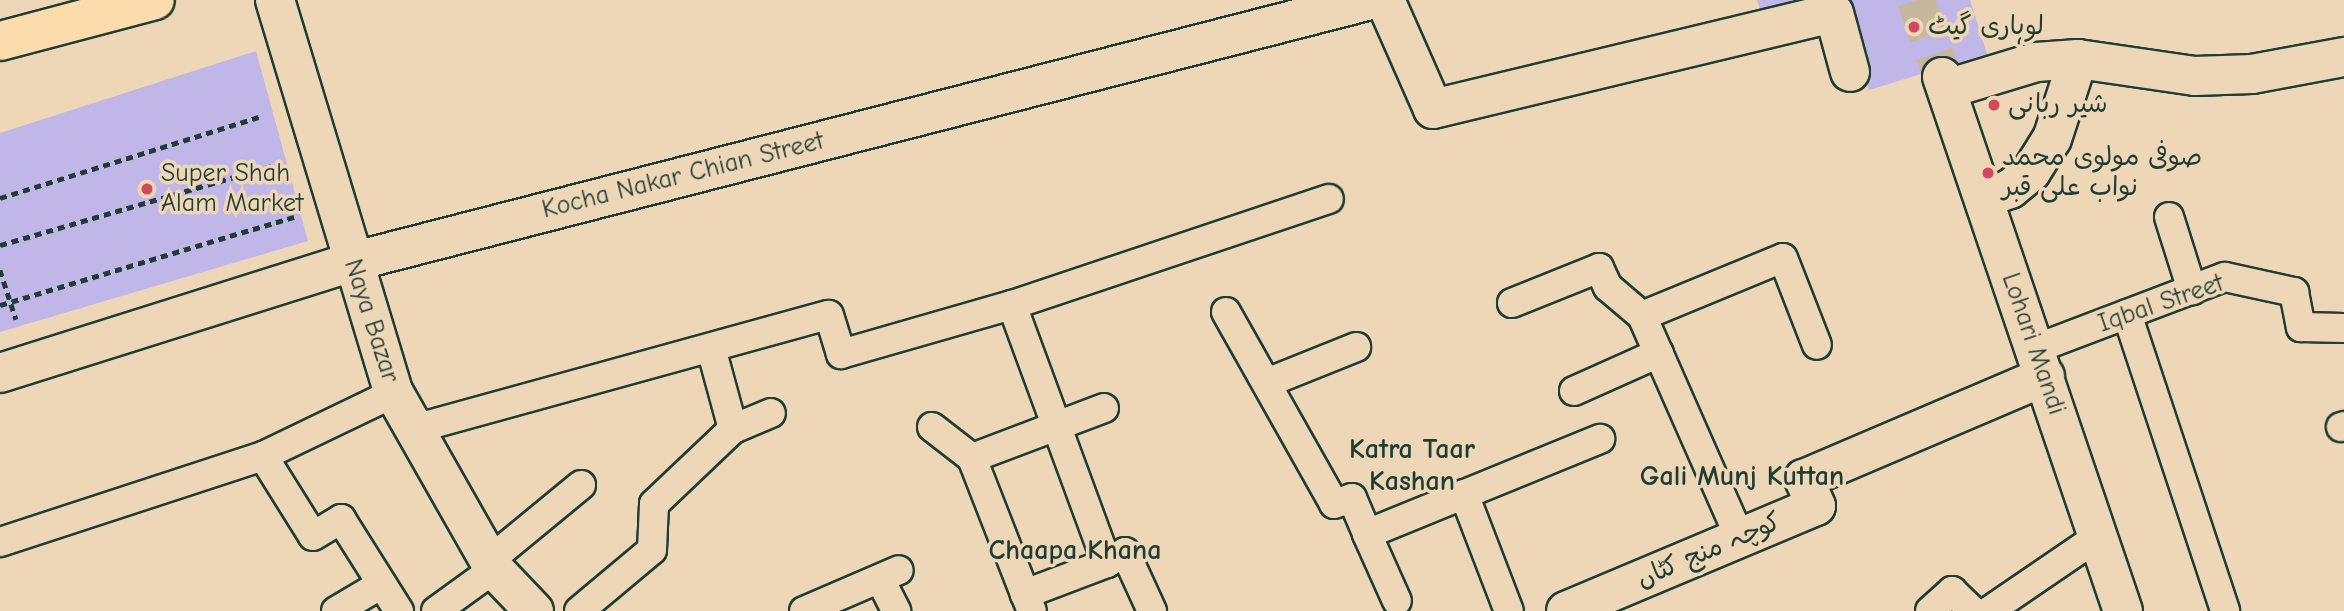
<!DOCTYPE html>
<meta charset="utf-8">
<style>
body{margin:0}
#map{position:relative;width:2344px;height:611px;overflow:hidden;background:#eed7b7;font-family:"Comic Neue","Playpen Sans Arabic",sans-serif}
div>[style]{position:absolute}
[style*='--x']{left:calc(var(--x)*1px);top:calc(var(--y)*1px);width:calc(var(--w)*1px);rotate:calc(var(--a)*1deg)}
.building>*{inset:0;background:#c0b6e7}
.street-tunnel>*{height:38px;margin-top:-19px;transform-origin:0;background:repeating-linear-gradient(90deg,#c5b89d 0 38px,transparent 0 57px)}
.path>*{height:4.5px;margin-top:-2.25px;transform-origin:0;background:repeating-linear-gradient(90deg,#1f3d34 0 7px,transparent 0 12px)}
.roads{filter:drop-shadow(2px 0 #1f3d34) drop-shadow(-2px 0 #1f3d34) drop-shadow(0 2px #1f3d34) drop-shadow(0 -2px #1f3d34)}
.lane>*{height:28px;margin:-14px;padding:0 14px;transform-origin:14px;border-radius:14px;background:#eed7b7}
.street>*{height:38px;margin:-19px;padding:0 19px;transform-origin:19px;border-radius:19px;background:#eed7b7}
.primary>*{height:38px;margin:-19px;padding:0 19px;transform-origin:19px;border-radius:19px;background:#fcdcac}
.dots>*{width:19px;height:19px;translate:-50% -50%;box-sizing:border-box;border:4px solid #eed7b7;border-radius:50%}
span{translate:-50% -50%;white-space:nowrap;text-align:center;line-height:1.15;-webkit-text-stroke:7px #eed7b7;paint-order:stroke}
.poi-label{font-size:26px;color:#1f3d34}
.left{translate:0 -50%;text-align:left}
.street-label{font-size:26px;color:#1f3d34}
.neighbourhood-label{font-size:28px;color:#1f3d34;font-weight:700}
</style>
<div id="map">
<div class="building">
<i style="clip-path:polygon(1757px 0,1795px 0,1795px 1px,1760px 9px)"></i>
<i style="clip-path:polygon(1842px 0,1970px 0,1987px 54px,1869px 90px)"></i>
<i style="clip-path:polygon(256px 51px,308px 241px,0 332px,0 133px)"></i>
</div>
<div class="street-tunnel">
<i style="--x:1916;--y:0;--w:81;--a:71.3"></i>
</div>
<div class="path">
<i style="--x:0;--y:198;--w:274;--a:-17.4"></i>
<i style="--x:0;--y:245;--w:286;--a:-16.2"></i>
<i style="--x:0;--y:270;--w:52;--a:71.9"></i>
<i style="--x:0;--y:305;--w:307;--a:-16.7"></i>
</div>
<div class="roads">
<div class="lane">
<i style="--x:2169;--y:217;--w:77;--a:72.5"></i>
<i style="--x:1512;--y:303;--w:94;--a:-21.9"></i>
<i style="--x:1599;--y:268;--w:21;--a:65"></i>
<i style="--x:1608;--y:287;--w:45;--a:40.5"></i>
<i style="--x:1012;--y:305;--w:275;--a:69.8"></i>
<i style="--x:1107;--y:563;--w:88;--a:159.3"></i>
<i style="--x:1025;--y:594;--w:18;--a:68"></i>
<i style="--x:1226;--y:312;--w:220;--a:60.6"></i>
<i style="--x:1334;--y:504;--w:19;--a:-18"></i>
<i style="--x:1352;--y:498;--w:39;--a:67"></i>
<i style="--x:1367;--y:534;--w:252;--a:-22.2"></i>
<i style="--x:2127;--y:314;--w:313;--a:71.7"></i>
<i style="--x:711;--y:348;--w:84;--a:74.8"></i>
<i style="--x:2035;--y:349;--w:203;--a:-20.8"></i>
<i style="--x:2225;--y:277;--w:71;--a:12.3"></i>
<i style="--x:2294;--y:292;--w:36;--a:79"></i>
<i style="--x:2301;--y:327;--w:43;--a:1.3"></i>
<i style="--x:1269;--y:382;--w:94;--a:-21.9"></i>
<i style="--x:1574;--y:391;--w:93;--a:-24.1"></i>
<i style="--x:932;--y:427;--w:51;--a:37.8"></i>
<i style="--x:2341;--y:427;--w:3;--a:-18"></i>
<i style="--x:414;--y:429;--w:430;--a:-15.4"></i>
<i style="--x:829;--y:315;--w:41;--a:72.9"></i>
<i style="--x:841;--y:354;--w:178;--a:-16"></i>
<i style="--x:1012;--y:305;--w:334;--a:-18.5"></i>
<i style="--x:263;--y:456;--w:94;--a:58"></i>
<i style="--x:313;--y:536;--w:33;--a:-31"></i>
<i style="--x:341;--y:519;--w:109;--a:57.8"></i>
<i style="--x:1464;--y:494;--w:125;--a:69"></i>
<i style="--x:1367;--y:534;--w:73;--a:65.9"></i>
<i style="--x:1740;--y:538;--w:243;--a:-113.8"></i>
<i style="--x:1642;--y:316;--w:152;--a:-22.4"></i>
<i style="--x:1783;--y:258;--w:93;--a:68.7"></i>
<i style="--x:0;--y:542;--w:277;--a:-18.1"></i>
<i style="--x:263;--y:456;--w:145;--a:-25.7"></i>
<i style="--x:490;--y:560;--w:118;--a:-39.5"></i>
<i style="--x:1107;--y:563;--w:21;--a:-31"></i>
<i style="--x:1125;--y:552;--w:65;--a:65.4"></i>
<i style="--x:880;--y:579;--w:36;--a:63"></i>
<i style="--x:1025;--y:594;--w:146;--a:-111.3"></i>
<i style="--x:972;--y:458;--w:141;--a:-20.7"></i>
<i style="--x:336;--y:611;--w:53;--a:-30.4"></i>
<i style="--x:436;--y:611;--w:72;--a:-35.9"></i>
<i style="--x:579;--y:611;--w:95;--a:-39.9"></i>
<i style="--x:652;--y:550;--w:46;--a:-87.5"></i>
<i style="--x:654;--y:504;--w:109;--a:-43.5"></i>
<i style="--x:733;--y:429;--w:41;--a:-22.8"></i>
<i style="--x:804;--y:611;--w:103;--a:-23.3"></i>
<i style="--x:1930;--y:611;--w:30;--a:-42"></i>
<i style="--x:1952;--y:591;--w:29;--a:44"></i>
<i style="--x:1989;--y:611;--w:130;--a:-34.3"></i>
</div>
<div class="street">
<i style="--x:275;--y:0;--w:411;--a:73.2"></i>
<i style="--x:394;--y:393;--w:202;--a:60.4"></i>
<i style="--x:494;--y:569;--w:58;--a:46.4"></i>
<i style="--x:1385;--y:0;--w:119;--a:66.2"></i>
<i style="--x:1433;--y:109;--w:412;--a:-13.5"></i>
<i style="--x:1834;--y:13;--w:61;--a:74.8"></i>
<i style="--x:1942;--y:77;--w:564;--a:71.28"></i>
<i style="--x:1947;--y:89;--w:93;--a:-16.9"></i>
<i style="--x:2036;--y:62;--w:42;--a:-4.1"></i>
<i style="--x:1984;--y:198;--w:28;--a:-19"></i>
<i style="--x:2010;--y:189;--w:27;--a:-39"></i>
<i style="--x:2031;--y:172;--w:39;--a:-58"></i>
<i style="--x:2052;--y:139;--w:84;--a:-72"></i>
<i style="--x:2078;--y:59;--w:118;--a:8.3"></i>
<i style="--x:2195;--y:76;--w:57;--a:-2"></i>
<i style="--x:2252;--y:74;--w:94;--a:-10.5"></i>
<i style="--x:0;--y:373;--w:368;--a:-17.5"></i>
<i style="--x:351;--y:262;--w:1053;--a:-14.41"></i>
<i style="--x:1566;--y:611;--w:271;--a:-22.8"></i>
<i style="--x:1816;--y:506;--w:30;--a:-114"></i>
<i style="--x:1804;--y:479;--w:262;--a:-23.1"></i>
</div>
<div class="primary">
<i style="--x:0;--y:41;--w:160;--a:-14.8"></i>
</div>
</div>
<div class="dots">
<i style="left:1914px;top:27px;background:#d1495b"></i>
<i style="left:1994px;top:105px;background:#d1495b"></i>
<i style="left:1988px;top:173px;background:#d1495b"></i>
<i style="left:147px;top:189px;background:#d1495b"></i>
</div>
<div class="poi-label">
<span class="left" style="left:1928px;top:27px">لوہاری گیٹ</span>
<span class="left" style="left:2008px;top:105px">شیر ربانی</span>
<span class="left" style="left:2002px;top:173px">صوفی مولوی محمد<br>نواب علی قبر</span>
<span class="left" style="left:161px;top:189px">Super Shah<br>Alam Market</span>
</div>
<div class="street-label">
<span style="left:683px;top:176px;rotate:-14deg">Kocha Nakar Chian Street</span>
<span style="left:2161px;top:304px;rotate:-19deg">Iqbal Street</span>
<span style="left:371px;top:321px;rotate:72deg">Naya Bazar</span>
<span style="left:2033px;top:344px;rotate:71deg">Lohari Mandi</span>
<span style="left:1709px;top:551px;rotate:-23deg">کوچہ منج کٹاں</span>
</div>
<div class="neighbourhood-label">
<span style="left:1412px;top:465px">Katra Taar<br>Kashan</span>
<span style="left:1742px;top:476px">Gali Munj Kuttan</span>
<span style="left:1075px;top:550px">Chaapa Khana</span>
</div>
</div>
